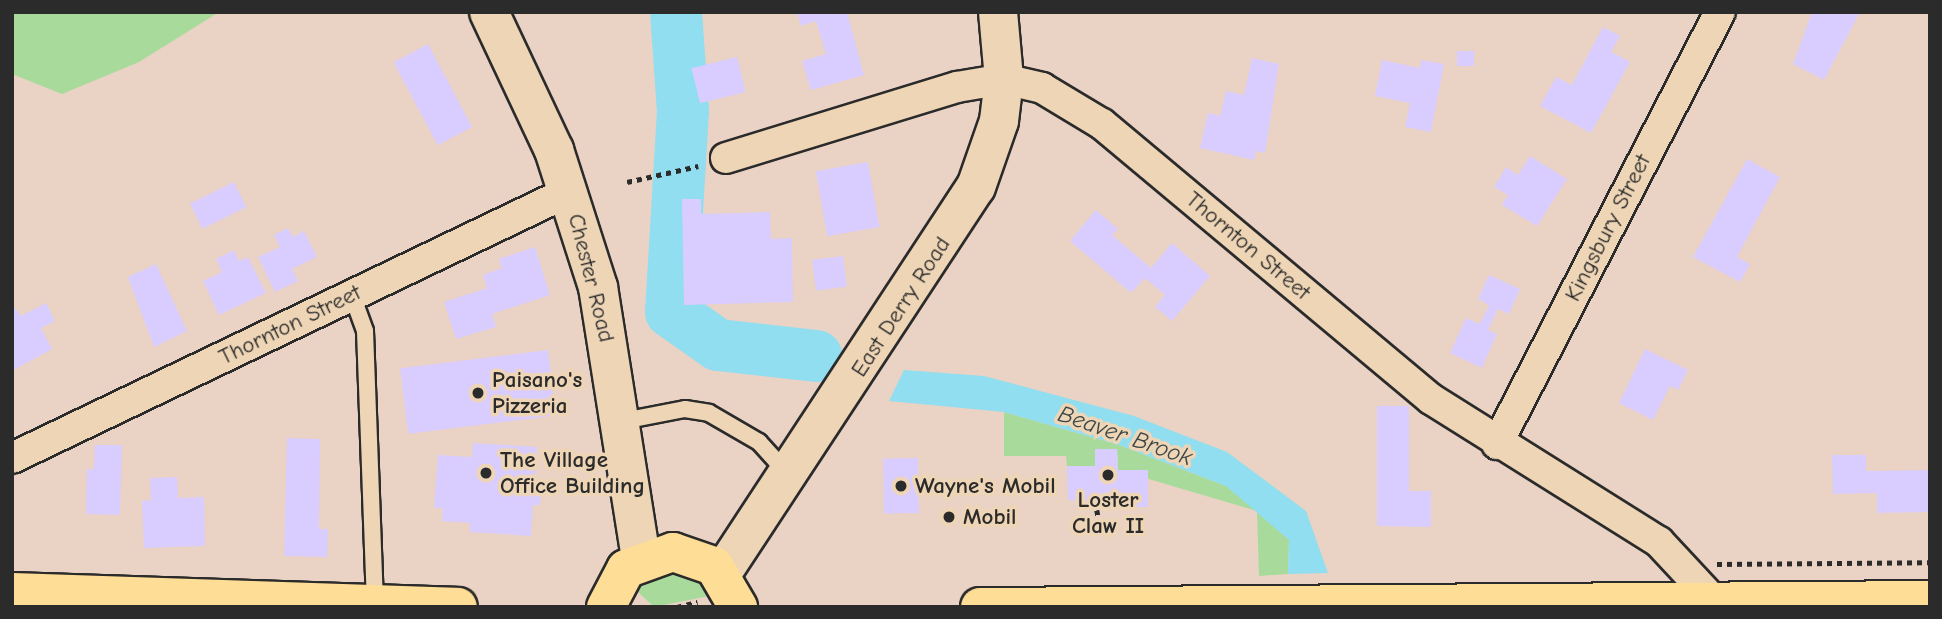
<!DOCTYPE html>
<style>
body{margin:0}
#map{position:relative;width:1942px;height:619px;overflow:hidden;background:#ead3c4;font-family:"Comic Neue",sans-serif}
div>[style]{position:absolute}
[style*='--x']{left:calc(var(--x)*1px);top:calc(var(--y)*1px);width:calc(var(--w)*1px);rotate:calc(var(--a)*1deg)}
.green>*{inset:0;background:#a8da9b}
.water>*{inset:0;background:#90deef}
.river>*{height:52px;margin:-26px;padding:0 26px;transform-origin:26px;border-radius:26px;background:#90deef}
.building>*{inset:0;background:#d9ccfe;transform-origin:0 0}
.path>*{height:4.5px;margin-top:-2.25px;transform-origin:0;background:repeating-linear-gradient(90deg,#2b2b2b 0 5px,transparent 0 10px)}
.roads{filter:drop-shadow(2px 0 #2b2b2b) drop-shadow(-2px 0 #2b2b2b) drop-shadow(0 2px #2b2b2b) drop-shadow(0 -2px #2b2b2b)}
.lane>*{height:16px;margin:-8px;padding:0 8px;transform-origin:8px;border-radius:8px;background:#eed5b6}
.street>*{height:30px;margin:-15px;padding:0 15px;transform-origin:15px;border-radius:15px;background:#eed5b6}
.secondary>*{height:38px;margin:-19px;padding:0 19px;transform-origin:19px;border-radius:19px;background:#eed5b6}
.primary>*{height:38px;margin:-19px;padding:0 19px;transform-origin:19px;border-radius:19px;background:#fedd96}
.dots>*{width:19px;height:19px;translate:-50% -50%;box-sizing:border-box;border:4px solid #eed5b6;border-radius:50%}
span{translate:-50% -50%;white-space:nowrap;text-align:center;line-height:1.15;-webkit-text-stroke:7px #eed5b6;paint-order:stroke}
.street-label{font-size:23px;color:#2b2b2b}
.poi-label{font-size:23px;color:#2b2b2b;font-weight:700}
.left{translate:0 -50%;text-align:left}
.water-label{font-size:24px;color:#3a4648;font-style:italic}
.frame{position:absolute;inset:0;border:14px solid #2b2b2b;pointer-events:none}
</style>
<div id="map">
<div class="green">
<i style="clip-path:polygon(12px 12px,215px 12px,216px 14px,139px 62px,62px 94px,12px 74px)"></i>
<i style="clip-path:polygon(1004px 412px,1119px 445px,1226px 486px,1257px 511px,1289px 540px,1288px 574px,1259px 576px,1257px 511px,1118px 470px,1117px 449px,1095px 450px,1095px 466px,1067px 466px,1066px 456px,1004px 456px)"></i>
<i style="clip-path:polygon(676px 572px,699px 581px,714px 595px,654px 607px,635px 589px)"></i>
</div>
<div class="water">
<i style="clip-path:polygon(904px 370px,984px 376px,1134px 416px,1227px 452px,1306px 511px,1328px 573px,1288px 574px,1289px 540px,1226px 486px,1119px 445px,1004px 412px,889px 401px)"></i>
</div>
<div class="river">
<i style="--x:676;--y:12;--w:99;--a:86"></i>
<i style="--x:683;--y:111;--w:201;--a:93.4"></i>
<i style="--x:671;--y:312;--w:57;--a:35.1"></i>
<i style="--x:718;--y:345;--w:99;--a:6.4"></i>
</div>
<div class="building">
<i style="clip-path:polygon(797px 12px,847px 12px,864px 75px,811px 90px,802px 61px,826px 54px,816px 21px,801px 26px)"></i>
<i style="clip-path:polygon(1812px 12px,1860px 12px,1824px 80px,1793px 64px)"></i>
<i style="clip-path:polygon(1603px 27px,1620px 36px,1611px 52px,1630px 62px,1591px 133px,1540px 106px,1556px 77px,1572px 85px)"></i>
<i style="left:428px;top:44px;width:94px;height:39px;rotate:62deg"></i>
<i style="left:1457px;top:51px;width:17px;height:15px"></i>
<i style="left:737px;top:57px;width:36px;height:47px;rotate:76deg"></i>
<i style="clip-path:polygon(1252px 58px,1279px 64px,1265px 153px,1256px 151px,1254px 160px,1200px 148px,1208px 113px,1220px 116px,1226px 91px,1244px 95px)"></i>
<i style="clip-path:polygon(1382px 60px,1420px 68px,1421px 60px,1444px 64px,1431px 132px,1405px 127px,1410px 103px,1375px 96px)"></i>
<i style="clip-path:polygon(1530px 156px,1567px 179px,1537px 226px,1502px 205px,1508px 195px,1494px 187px,1506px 167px,1518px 175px)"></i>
<i style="clip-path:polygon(1747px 159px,1780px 177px,1737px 257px,1750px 264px,1740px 282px,1693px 257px)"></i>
<i style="left:868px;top:162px;width:66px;height:53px;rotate:80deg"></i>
<i style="left:234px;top:182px;width:28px;height:49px;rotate:64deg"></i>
<i style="clip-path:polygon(682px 199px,701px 199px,701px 214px,770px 212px,771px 239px,792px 238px,793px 302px,684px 305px)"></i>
<i style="clip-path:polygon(1096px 210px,1118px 229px,1112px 235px,1151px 268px,1172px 243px,1210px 276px,1172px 321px,1155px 307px,1165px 295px,1145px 278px,1131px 293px,1070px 241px)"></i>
<i style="clip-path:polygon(288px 228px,293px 237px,304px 231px,317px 257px,292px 269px,298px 281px,275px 292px,258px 257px,280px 247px,274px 235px)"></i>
<i style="clip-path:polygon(535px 247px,550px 295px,492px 314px,496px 327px,456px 339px,444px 302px,487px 288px,483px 275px,502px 268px,499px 259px)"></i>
<i style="clip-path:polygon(234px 250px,239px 261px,248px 257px,266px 293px,219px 315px,203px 281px,222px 272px,216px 259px)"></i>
<i style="left:843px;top:256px;width:31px;height:31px;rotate:83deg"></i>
<i style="clip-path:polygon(156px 264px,187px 331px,154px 347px,128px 277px)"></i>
<i style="clip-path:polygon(1489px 275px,1520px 289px,1509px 314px,1498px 309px,1488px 330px,1497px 334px,1482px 368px,1450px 353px,1466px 318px,1480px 324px,1489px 305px,1478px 299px)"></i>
<i style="clip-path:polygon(46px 303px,55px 321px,41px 328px,52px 349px,12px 371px,12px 305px,21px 316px)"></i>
<i style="clip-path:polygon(1645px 349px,1688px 370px,1678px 390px,1670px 386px,1653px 420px,1619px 403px)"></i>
<i style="left:548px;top:350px;width:66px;height:149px;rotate:83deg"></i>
<i style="clip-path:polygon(1377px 406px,1409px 406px,1409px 491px,1431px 491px,1431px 527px,1377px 526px)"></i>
<i style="clip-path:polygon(287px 438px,320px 439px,319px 529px,328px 529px,327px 557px,284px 556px)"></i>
<i style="clip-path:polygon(473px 443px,537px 447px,534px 490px,541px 490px,540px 505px,533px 505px,531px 536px,470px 532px,470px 523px,442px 521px,443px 508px,434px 508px,438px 455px,472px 457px)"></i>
<i style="clip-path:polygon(95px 445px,122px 445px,120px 515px,86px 514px,87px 469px,94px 469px)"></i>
<i style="clip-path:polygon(1095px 449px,1117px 449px,1118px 470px,1148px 470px,1148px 507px,1075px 508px,1075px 500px,1068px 500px,1067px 466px,1095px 466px)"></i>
<i style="clip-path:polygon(1832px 455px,1866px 455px,1866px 471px,1930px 470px,1930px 512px,1877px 513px,1877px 493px,1833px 494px)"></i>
<i style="left:918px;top:458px;width:55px;height:35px;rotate:89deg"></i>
<i style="clip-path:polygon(177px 477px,178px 498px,204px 497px,205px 546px,144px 548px,142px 501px,151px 500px,150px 478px)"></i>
</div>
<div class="path">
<i style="--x:627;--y:182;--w:73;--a:-12.7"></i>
<i style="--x:1097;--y:510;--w:22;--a:80"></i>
<i style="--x:1717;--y:564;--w:213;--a:-0.5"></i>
<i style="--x:677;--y:607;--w:21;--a:-14"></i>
</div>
<div class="roads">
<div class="lane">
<i style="--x:352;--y:295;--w:38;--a:70"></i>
<i style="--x:365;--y:331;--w:269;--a:87.9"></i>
<i style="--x:623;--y:421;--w:63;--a:-11"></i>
<i style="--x:685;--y:409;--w:24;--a:9"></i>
<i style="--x:709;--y:413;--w:58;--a:30.1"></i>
<i style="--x:759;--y:442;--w:42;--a:47.9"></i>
</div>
<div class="street">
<i style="--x:726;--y:158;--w:242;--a:-17.1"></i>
<i style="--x:957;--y:87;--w:48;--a:-9.7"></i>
<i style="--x:1004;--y:79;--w:39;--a:13"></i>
<i style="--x:1042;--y:88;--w:70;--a:31"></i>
<i style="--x:1102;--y:124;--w:429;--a:39.9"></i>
<i style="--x:1431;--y:399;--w:269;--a:32.1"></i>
<i style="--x:1659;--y:542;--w:82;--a:47"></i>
<i style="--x:1497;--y:444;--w:486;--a:-62.7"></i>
<i style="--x:12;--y:458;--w:616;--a:-25.57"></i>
</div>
<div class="secondary">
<i style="--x:489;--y:12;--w:153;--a:64.8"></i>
<i style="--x:554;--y:150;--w:144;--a:72.2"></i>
<i style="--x:598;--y:287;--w:275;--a:81"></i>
<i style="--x:722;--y:573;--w:462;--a:-56.7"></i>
<i style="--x:976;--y:187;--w:70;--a:-70.8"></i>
<i style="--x:999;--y:121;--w:42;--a:-83.2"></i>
<i style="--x:1004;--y:79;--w:67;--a:-95.1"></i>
</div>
<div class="primary">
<i style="--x:12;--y:592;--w:446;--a:1.9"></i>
<i style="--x:606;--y:607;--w:43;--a:-62.2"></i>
<i style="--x:626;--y:569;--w:50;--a:-19.9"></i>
<i style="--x:673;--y:552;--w:43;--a:18.9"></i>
<i style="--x:714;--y:566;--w:48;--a:59.7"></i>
<i style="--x:980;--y:607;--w:950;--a:-0.42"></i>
</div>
</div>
<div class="dots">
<i style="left:478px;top:393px;background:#2b2b2b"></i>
<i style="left:486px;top:473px;background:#2b2b2b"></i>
<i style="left:1108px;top:475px;background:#2b2b2b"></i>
<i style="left:901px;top:486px;background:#2b2b2b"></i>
<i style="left:949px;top:517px;background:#2b2b2b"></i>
</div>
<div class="street-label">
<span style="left:1608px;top:228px;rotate:-63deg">Kingsbury Street</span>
<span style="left:1248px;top:246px;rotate:40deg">Thornton Street</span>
<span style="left:591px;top:278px;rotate:76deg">Chester Road</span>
<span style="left:901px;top:307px;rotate:-57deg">East Derry Road</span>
<span style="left:290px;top:325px;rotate:-26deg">Thornton Street</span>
</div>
<div class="poi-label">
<span class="left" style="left:492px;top:393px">Paisano's<br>Pizzeria</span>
<span class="left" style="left:500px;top:473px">The Village<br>Office Building</span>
<span class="left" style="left:915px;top:486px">Wayne's Mobil</span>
<span style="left:1108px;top:513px">Loster<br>Claw II</span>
<span class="left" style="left:963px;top:517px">Mobil</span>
</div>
<div class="water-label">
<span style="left:1125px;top:436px;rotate:19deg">Beaver Brook</span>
</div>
<div class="frame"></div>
</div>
